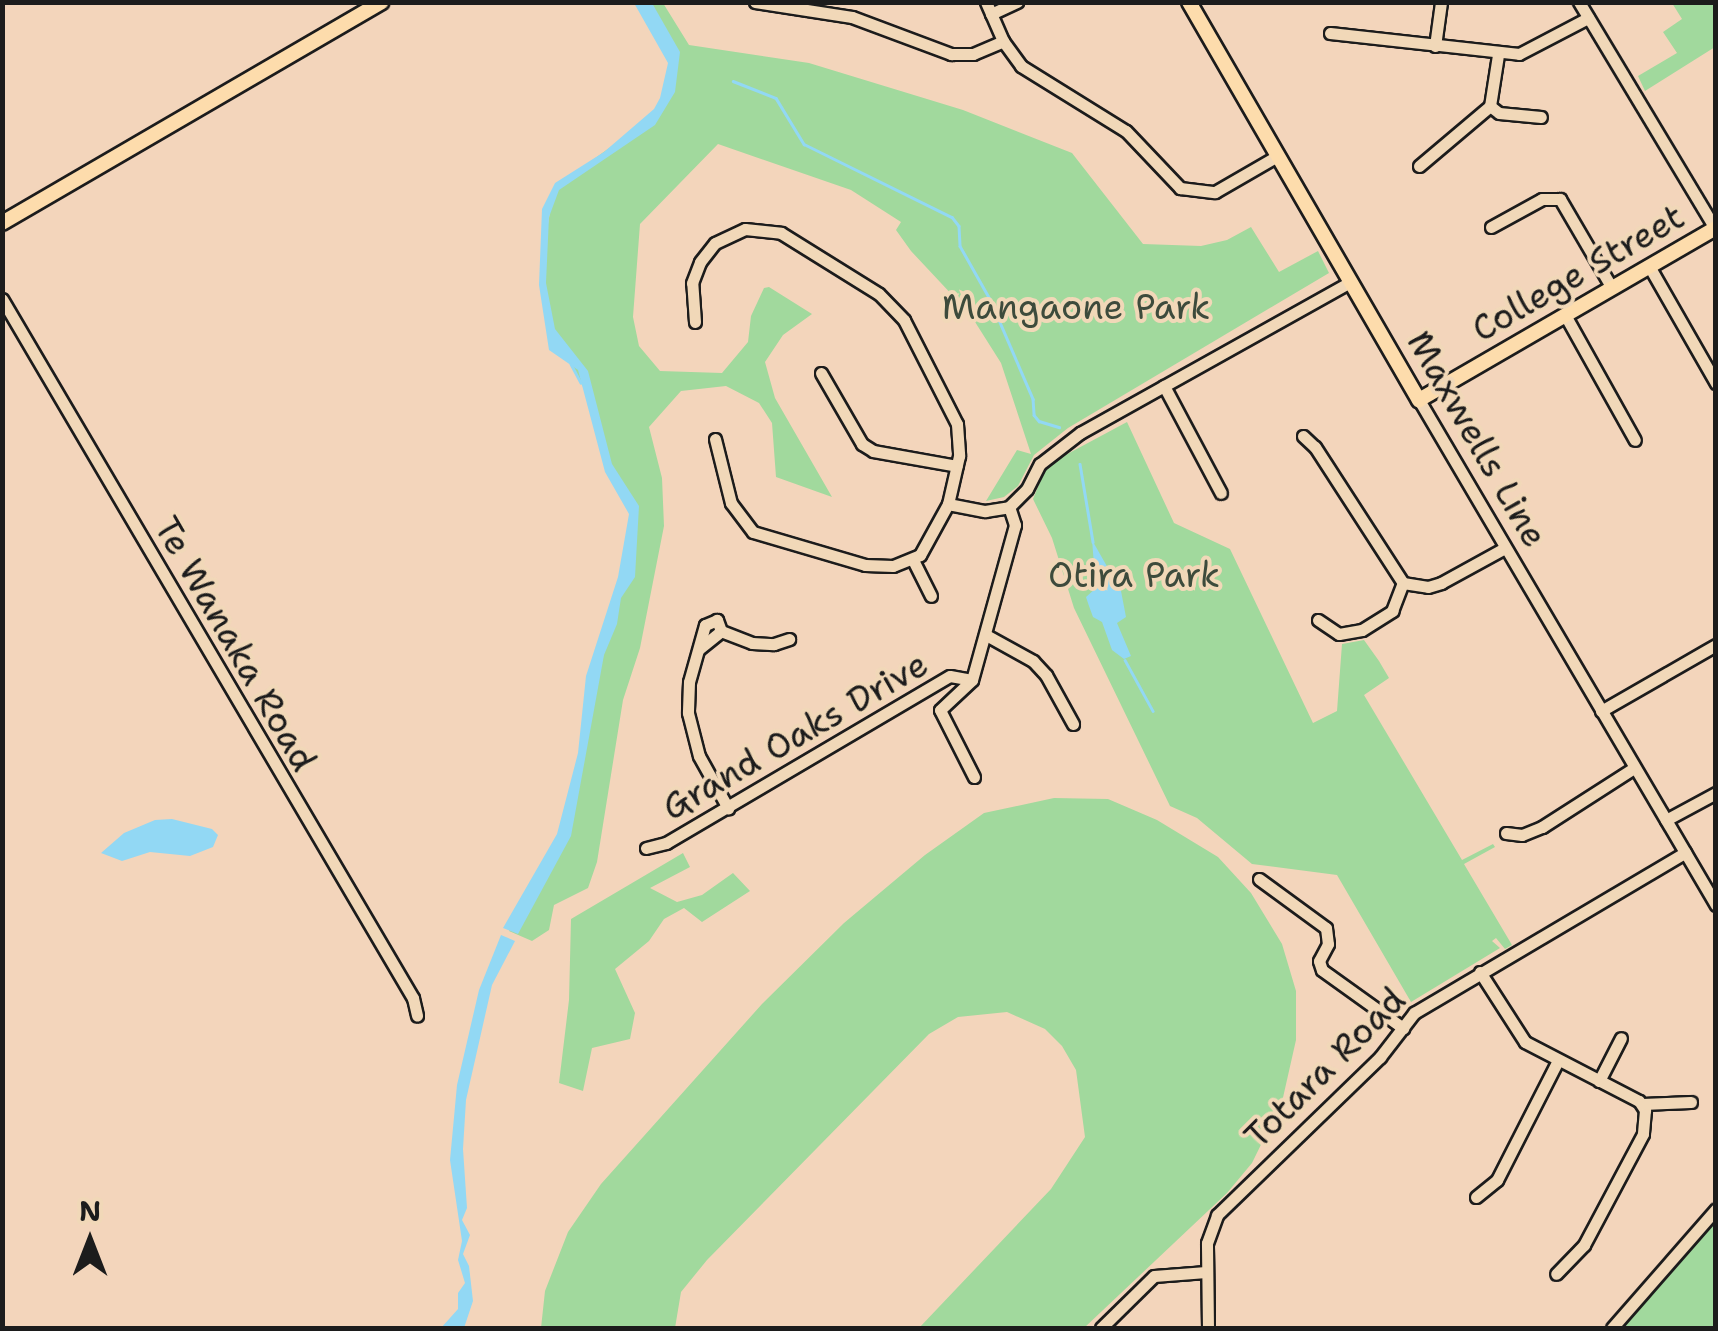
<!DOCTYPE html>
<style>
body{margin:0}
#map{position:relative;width:1718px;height:1331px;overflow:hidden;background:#f3d5bb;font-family:"Shantell Sans",sans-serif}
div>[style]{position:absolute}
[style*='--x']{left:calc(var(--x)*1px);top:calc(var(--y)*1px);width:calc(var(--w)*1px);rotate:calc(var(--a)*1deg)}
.green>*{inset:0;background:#a1d99d}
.water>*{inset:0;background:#92d8f4}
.stream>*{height:2.5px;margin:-1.25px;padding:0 1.25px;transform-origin:1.25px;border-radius:1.25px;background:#92d8f4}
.roads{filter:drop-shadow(2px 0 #1c1c1c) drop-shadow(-2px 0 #1c1c1c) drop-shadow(0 2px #1c1c1c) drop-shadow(0 -2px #1c1c1c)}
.minor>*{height:11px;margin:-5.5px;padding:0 5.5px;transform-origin:5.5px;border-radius:5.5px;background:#f1d8b8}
.major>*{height:14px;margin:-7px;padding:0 7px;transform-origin:7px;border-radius:7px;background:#fddcac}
span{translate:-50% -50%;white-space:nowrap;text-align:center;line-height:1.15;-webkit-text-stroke:8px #f1d8b8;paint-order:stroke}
.street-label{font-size:35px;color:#1c1c1c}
.park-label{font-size:35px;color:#3d4b3c}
.frame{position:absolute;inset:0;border:5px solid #1c1c1c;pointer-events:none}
.north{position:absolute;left:40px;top:1191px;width:100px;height:100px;-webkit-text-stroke:8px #f1d8b8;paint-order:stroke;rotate:0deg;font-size:28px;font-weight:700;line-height:40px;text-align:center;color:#1c1c1c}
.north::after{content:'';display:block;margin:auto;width:35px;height:45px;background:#1c1c1c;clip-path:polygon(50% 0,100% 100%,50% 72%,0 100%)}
</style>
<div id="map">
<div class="green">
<i style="clip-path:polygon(641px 3px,663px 3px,689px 45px,809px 63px,963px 110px,1072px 153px,1143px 244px,1201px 246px,1227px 240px,1251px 227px,1279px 272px,1318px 251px,1329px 273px,1068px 428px,1034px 455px,1018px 486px,1004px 497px,986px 501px,1017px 450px,1031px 454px,1001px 363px,970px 314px,911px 251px,896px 230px,901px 222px,851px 190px,718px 144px,640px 224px,633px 317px,639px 346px,660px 371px,722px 373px,748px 342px,751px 316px,764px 288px,769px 287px,812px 314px,783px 335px,765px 362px,775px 398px,832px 497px,776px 477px,772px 423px,759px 403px,726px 386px,681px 391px,649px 427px,662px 478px,664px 526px,640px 648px,623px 700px,597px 862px,588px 888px,554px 905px,549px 930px,532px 941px,509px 931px,564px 823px,620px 584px,631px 510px,608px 469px,585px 390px,559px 345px,544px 299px,543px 254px,554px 188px,652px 117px,663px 98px,672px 60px)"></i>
<i style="clip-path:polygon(1672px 3px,1715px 3px,1715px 47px,1645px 91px,1638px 76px,1677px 53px,1663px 32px,1682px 19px)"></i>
<i style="clip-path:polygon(1127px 422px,1174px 523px,1230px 549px,1313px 723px,1337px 711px,1342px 644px,1364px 640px,1379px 661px,1389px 678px,1364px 695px,1462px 860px,1493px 844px,1495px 847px,1464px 864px,1512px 945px,1505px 949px,1496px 938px,1492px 941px,1500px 948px,1411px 1002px,1337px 875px,1252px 864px,1197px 818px,1170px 806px,1074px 608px,1052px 538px,1033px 499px,1045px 470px,1058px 459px)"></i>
<i style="clip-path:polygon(1054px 798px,1108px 799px,1157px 820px,1218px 857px,1251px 893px,1282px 944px,1296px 991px,1296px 1040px,1282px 1102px,1252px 1163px,1227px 1193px,1084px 1328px,919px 1328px,1051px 1189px,1085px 1137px,1076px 1070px,1062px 1046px,1045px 1029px,1007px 1012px,958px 1017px,929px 1034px,707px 1260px,681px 1292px,675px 1328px,541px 1328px,545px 1291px,568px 1232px,601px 1184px,762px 1004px,844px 923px,925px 855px,984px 813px)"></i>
<i style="clip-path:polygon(683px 853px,690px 867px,650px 888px,677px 902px,702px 895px,733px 873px,750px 891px,702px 922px,684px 908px,664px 919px,649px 941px,615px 969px,635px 1013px,630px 1039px,592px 1048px,583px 1091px,559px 1083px,569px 1000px,571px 919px)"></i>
<i style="clip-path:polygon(1715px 1218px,1715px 1328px,1617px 1328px)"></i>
</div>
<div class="water">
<i style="clip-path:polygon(634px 3px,652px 3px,680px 52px,675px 92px,655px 125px,559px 190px,549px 217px,546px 283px,555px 329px,588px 371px,612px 464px,639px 506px,635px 577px,621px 598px,617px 624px,604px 655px,571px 836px,518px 934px,503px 928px,557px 834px,578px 753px,586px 676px,618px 577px,629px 514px,605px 472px,578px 370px,549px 350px,539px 285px,542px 209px,555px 183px,604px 152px,654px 109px,660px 98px,668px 63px)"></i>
<i style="clip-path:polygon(1092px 540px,1121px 591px,1126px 617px,1117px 623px,1131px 656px,1124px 659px,1112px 650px,1102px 622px,1093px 617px,1089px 606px,1086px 597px,1096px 588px)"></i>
<i style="clip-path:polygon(172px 819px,212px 829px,218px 835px,213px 847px,190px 856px,150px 852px,122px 861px,101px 853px,124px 833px,155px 820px)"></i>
<i style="clip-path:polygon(501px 935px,515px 941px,492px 985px,466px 1100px,463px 1149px,467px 1208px,462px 1220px,470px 1235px,463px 1254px,469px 1266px,473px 1301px,464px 1328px,441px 1328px,458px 1309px,458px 1293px,465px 1283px,458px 1260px,462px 1241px,450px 1160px,457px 1085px,479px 990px)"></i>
</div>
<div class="stream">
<i style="--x:733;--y:81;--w:46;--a:21.6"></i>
<i style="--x:776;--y:98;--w:54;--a:58.7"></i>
<i style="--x:804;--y:144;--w:165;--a:26.3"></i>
<i style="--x:952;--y:217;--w:11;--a:52"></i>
<i style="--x:959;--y:226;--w:20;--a:87"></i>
<i style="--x:960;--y:246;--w:61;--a:60.5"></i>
<i style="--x:990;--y:299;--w:109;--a:66.7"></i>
<i style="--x:1033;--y:399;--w:16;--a:86"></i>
<i style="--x:1034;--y:415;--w:8;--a:50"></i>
<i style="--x:1039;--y:421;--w:21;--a:17"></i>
<i style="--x:571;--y:364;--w:21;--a:62"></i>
<i style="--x:1080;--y:464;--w:79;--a:80.5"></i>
<i style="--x:1125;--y:660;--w:58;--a:61.2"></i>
</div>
<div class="roads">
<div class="minor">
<i style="--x:755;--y:2;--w:98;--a:8.8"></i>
<i style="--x:852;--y:17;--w:106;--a:20.5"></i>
<i style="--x:951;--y:54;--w:22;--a:0"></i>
<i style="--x:973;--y:54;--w:33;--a:-23"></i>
<i style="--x:986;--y:2;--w:43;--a:66.4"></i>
<i style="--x:1003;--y:41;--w:31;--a:54"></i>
<i style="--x:1021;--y:66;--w:123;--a:31.8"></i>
<i style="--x:1126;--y:131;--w:79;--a:46.5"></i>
<i style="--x:1180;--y:188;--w:35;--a:7"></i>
<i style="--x:1215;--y:192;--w:72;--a:-30.1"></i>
<i style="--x:1579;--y:2;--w:264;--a:59"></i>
<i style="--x:991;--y:14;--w:29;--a:-25"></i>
<i style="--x:1330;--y:33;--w:190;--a:6.3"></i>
<i style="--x:1519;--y:54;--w:78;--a:-27.6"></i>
<i style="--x:1435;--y:46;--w:44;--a:-82.2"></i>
<i style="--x:1490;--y:106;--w:11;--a:38"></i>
<i style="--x:1499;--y:113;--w:42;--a:5.4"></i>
<i style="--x:1419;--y:166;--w:93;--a:-40.2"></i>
<i style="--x:1490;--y:106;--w:52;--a:-81.1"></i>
<i style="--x:1491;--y:227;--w:58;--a:-28.8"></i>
<i style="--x:1542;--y:199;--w:18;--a:0"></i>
<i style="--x:1560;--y:199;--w:103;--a:59.7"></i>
<i style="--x:1649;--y:266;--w:135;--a:60.2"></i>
<i style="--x:2;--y:299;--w:811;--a:59.55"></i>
<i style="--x:413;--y:998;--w:18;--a:77"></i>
<i style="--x:1565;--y:315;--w:143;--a:60.8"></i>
<i style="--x:695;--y:322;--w:39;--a:-94"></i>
<i style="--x:692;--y:283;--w:22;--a:-69"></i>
<i style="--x:700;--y:262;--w:24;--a:-52"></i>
<i style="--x:715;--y:243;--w:33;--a:-25"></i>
<i style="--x:745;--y:229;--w:36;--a:6"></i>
<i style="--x:781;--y:233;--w:115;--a:31.9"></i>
<i style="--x:879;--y:294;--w:36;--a:46"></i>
<i style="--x:904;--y:320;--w:117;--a:63"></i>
<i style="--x:957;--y:424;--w:32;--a:86"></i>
<i style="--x:959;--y:456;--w:49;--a:102.9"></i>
<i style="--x:821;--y:373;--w:82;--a:60"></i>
<i style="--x:862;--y:444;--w:13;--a:32"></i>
<i style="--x:873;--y:451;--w:85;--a:10.1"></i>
<i style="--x:1164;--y:386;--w:121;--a:62"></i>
<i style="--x:1419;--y:400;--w:586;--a:59.54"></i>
<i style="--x:1303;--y:436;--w:16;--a:43"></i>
<i style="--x:1315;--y:447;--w:162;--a:57.1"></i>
<i style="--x:1403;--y:583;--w:25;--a:9"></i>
<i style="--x:1428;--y:587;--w:14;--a:-17"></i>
<i style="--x:1441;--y:583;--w:73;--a:-28.7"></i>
<i style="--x:715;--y:439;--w:66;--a:76"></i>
<i style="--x:731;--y:503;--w:36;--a:53"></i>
<i style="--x:753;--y:532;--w:117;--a:16.4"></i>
<i style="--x:865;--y:565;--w:28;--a:2"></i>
<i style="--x:893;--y:566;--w:29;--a:-22"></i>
<i style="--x:920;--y:555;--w:58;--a:-61.2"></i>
<i style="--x:948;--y:504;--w:38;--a:11"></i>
<i style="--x:985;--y:511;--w:24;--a:-9"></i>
<i style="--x:913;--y:560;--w:40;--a:63.4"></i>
<i style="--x:1318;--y:620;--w:25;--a:34"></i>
<i style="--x:1339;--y:634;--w:23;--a:-10"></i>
<i style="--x:1362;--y:630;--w:36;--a:-32"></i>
<i style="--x:1392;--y:611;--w:30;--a:-69"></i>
<i style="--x:721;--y:631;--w:33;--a:21"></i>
<i style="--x:752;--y:643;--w:22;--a:3"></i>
<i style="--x:774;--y:644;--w:16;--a:-18"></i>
<i style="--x:986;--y:635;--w:54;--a:29"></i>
<i style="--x:1033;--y:661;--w:19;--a:47"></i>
<i style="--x:1046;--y:675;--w:56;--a:61.1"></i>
<i style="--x:699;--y:649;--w:28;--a:-39"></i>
<i style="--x:721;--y:631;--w:12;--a:-110"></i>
<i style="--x:717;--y:620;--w:13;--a:157"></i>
<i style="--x:705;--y:625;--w:59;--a:105.7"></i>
<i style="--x:689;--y:682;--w:31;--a:92"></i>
<i style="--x:688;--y:713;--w:44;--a:75.7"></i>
<i style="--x:699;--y:756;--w:60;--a:60.9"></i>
<i style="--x:1601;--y:711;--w:133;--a:-29.9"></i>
<i style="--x:974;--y:777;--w:75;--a:-116.9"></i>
<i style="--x:940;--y:710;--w:44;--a:-43.2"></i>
<i style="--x:972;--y:680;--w:161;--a:-74.5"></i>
<i style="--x:1015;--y:525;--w:19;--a:-108"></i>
<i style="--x:1009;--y:507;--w:25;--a:-45"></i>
<i style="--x:1027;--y:489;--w:28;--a:-63"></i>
<i style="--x:1040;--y:464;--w:51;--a:-37.8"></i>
<i style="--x:1080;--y:433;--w:309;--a:-29.2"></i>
<i style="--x:1666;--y:820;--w:57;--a:-28.4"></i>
<i style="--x:1506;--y:833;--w:16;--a:7"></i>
<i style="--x:1522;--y:835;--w:22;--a:-22"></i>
<i style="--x:1542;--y:827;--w:109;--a:-32.7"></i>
<i style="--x:646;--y:848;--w:21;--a:-14"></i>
<i style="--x:666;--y:843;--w:329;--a:-30.5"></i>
<i style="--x:950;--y:676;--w:22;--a:10"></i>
<i style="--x:1259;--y:879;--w:83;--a:36.2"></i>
<i style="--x:1326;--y:928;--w:16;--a:83"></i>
<i style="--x:1328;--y:944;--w:19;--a:118"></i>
<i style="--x:1319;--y:961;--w:9;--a:72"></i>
<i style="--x:1322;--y:970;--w:100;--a:35.6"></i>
<i style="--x:1480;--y:972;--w:83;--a:57.3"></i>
<i style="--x:1525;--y:1042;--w:128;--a:27.4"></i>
<i style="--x:1639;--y:1101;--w:11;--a:56"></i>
<i style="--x:1645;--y:1110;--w:24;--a:95"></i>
<i style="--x:1643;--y:1134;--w:126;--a:118"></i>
<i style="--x:1584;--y:1245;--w:40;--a:134"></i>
<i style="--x:1599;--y:1081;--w:48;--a:-62.9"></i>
<i style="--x:1642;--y:1104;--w:49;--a:-2.3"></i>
<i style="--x:1476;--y:1197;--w:27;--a:-39"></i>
<i style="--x:1497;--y:1180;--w:132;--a:-63"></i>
<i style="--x:1101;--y:1328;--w:74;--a:-44.5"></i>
<i style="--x:1154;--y:1276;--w:52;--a:-4.4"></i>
<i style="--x:1208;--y:1328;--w:85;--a:-90.7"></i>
<i style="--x:1207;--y:1243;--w:30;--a:-70"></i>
<i style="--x:1217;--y:1215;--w:227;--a:-44.1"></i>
<i style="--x:1380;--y:1057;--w:56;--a:-52.3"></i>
<i style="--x:1414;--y:1013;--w:315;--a:-30.6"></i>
<i style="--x:1612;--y:1328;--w:158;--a:-48.8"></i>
</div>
<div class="major">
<i style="--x:1189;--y:2;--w:460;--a:60"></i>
<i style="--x:1419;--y:400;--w:343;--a:-30.1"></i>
<i style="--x:2;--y:223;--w:439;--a:-30.2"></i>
</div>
</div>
<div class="street-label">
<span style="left:1578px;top:273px;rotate:-30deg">College Street</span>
<span style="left:1477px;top:439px;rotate:60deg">Maxwells Line</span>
<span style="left:235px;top:644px;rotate:60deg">Te Wanaka Road</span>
<span style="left:795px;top:736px;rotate:-30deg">Grand Oaks Drive</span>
<span style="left:1325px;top:1068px;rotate:-45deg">Totara Road</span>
</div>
<div class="park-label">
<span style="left:1076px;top:307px">Mangaone Park</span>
<span style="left:1134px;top:575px">Otira Park</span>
</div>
<div class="frame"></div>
<div class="north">N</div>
</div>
